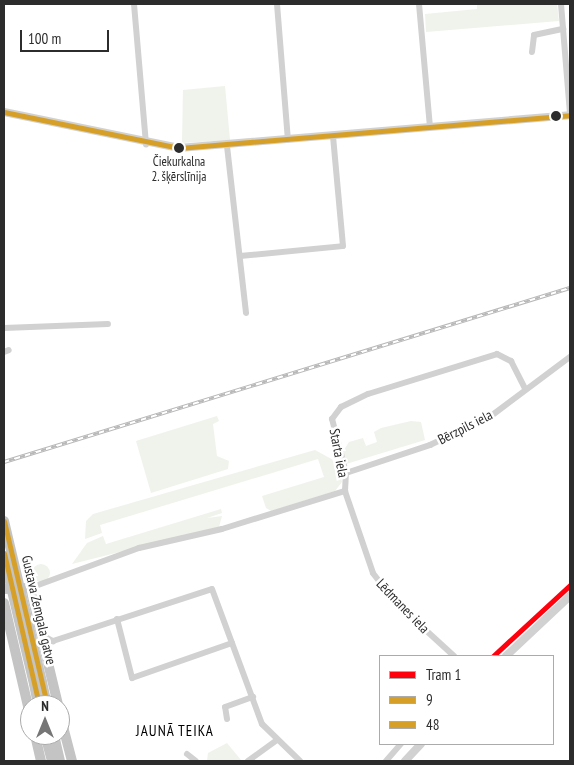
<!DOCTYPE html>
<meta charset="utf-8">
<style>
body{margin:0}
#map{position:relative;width:574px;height:765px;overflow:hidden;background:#fff;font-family:"PT Sans Narrow",sans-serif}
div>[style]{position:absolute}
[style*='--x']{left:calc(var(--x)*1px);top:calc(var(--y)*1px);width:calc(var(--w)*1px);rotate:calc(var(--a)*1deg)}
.green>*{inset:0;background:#f0f3eb}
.round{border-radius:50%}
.minor>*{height:6px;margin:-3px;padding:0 3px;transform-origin:3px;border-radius:3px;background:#d1d1d1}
.tertiary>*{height:8px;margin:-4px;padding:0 4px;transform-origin:4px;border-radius:4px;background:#d1d1d1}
.primary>*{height:10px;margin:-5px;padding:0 5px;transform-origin:5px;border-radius:5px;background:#c4c4c4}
.rail>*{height:4px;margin-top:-2px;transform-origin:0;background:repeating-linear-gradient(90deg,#fff 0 5.5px,#b8b8b8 0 11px);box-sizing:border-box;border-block:1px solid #b8b8b8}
.primary-bridge>*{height:10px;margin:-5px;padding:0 5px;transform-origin:5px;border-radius:5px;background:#c4c4c4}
.bus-1>*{height:5px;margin:-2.5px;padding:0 2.5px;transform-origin:2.5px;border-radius:2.5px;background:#d6a028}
.bus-2>*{height:5px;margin:-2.5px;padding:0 2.5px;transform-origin:2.5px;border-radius:2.5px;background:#d6a028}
.bus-3>*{height:5px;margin:-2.5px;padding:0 2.5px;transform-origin:2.5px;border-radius:2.5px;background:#d6a028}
.tram-1>*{height:5px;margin:-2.5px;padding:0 2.5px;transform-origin:2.5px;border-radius:2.5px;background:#ff000c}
.dots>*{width:14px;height:14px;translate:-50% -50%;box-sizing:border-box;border:2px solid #fff;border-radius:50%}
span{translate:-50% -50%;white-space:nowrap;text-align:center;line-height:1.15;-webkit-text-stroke:5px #fff;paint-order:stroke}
.bus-label{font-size:13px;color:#2c2c2c}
.street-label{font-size:14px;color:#2c2c2c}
.neighbourhood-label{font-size:15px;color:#000;letter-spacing:1px}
.frame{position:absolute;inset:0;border:5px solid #2c2c2c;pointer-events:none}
.legend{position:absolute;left:379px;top:655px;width:175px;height:90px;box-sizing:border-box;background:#fff;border:1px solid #ababab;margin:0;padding:6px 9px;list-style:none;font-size:15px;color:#2c2c2c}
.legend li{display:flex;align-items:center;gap:10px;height:25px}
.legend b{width:25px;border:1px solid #ababab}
.north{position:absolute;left:20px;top:695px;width:50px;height:50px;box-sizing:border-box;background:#fff;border:1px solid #ababab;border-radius:50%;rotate:0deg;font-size:14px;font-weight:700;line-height:20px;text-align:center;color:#2c2c2c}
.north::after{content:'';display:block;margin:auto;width:18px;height:22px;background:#767676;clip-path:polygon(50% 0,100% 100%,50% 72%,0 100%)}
.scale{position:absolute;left:20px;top:30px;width:89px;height:22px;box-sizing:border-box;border:2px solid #2c2c2c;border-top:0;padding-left:6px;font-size:15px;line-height:18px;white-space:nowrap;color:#2c2c2c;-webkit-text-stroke:4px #fff;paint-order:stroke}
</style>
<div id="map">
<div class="green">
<i style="clip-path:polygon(477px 4px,557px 4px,559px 21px,426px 32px,425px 14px,477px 9px)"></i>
<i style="clip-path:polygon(225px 86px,230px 140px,182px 143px,183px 90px)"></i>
<i style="clip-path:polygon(217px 416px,219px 421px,213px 424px,217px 456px,229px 461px,228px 469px,151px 493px,136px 441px)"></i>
<i style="clip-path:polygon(411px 421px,421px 422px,425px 440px,346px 464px,342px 453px,349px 442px,363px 438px,366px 446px,377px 442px,374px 432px,381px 428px)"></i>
<i style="clip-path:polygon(315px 450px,337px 462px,342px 482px,335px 491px,271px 511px,266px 508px,262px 496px,324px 477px,318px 459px,100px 525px,102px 533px,85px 539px,86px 521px,93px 514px)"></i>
<i style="clip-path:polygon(221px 509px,222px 513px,207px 518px,222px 516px,219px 527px,72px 564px,87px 543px,103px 536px,106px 544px)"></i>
<i class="round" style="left:32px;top:564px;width:18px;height:18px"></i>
<i style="clip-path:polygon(227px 743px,241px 760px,207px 761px,208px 753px)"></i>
</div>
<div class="minor">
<i style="--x:134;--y:4;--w:141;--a:85.1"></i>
<i style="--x:277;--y:4;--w:136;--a:85.4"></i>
<i style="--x:419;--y:4;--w:124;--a:84.9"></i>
<i style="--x:561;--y:4;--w:109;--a:85.3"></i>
<i style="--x:532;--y:52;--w:17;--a:-83"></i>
<i style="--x:534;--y:35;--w:30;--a:-12"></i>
<i style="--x:227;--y:146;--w:168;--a:83.5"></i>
<i style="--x:240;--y:256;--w:103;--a:-5.5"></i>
<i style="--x:343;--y:246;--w:110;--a:-95.2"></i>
<i style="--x:4;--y:328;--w:104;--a:-2.2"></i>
<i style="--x:4;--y:352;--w:5;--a:-22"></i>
<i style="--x:346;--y:473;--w:89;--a:-18.4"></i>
<i style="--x:430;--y:445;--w:68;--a:-25.4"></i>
<i style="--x:491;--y:416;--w:99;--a:-36.8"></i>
<i style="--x:30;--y:588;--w:116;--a:-20.2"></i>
<i style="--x:139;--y:548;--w:85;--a:-12.9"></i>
<i style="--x:222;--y:529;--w:129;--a:-17.2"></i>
<i style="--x:117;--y:619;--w:61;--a:75.7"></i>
<i style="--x:132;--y:678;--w:106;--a:-19.3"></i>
<i style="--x:42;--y:635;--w:13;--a:29"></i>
<i style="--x:53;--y:641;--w:167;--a:-18.1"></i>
<i style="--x:212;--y:589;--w:144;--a:69.7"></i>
<i style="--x:262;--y:724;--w:53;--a:44.2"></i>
<i style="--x:454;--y:656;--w:77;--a:-137.6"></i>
<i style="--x:397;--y:604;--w:39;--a:-128"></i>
<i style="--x:373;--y:573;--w:87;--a:-108.9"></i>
<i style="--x:345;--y:491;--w:18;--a:-87"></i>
<i style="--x:346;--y:473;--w:56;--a:-104.5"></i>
<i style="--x:332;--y:419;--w:15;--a:-53"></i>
<i style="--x:341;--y:407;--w:30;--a:-26"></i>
<i style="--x:368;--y:394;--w:135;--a:-17.2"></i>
<i style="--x:497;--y:354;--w:16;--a:27"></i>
<i style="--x:511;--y:361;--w:31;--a:63"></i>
<i style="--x:227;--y:719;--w:12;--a:-99"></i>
<i style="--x:225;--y:707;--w:30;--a:-20"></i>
<i style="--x:187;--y:754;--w:11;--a:38"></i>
<i style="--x:248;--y:761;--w:36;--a:-36"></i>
<i style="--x:386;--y:761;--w:23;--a:-49"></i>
</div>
<div class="tertiary">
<i style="--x:4;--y:112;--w:179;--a:11.6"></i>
<i style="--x:179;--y:148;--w:392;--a:-4.8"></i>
<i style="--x:506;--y:656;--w:88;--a:-43.2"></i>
<i style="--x:405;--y:761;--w:23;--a:-47"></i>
</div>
<div class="primary">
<i style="--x:4;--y:589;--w:26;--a:-2"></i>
<i style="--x:30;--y:588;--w:120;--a:76.5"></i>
<i style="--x:4;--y:603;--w:115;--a:76.9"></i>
<i style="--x:42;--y:682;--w:24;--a:78"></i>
<i style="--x:34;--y:684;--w:21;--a:79"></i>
<i style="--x:60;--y:715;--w:48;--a:75.4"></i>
<i style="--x:35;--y:735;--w:27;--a:77"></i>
<i style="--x:45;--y:735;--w:27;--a:75"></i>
<i style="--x:54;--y:735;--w:27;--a:77"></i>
</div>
<div class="rail">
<i style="--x:4;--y:462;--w:592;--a:-17.09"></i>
</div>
<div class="primary-bridge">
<i style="--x:4;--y:521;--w:165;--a:76.7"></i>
<i style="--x:4;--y:557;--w:130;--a:76.7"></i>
</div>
<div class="bus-1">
<i style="--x:4;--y:112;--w:179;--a:11.6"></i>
<i style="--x:179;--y:148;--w:392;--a:-4.8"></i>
</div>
<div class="bus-2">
<i style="--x:4;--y:521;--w:189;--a:76.8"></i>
</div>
<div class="bus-3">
<i style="--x:4;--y:553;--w:156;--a:77"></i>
</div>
<div class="tram-1">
<i style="--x:493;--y:656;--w:105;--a:-42.7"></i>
</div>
<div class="dots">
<i style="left:556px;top:116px;background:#2c2c2c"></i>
<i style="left:179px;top:148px;background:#2c2c2c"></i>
</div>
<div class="bus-label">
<span style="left:179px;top:170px">Čiekurkalna<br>2. šķērslīnija</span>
</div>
<div class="street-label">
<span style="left:465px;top:427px;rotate:-27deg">Bērzpils iela</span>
<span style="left:339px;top:453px;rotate:79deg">Starta iela</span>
<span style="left:403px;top:606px;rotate:46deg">Lēdmanes iela</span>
<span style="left:39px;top:610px;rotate:77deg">Gustava Zemgala gatve</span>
</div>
<div class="neighbourhood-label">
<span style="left:175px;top:731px">JAUNĀ TEIKA</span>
</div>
<div class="frame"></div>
<ul class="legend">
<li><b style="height:6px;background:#ff000c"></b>Tram 1</li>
<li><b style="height:6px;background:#d6a028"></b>9</li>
<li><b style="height:6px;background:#d6a028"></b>48</li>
</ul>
<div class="north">N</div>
<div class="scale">100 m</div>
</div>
